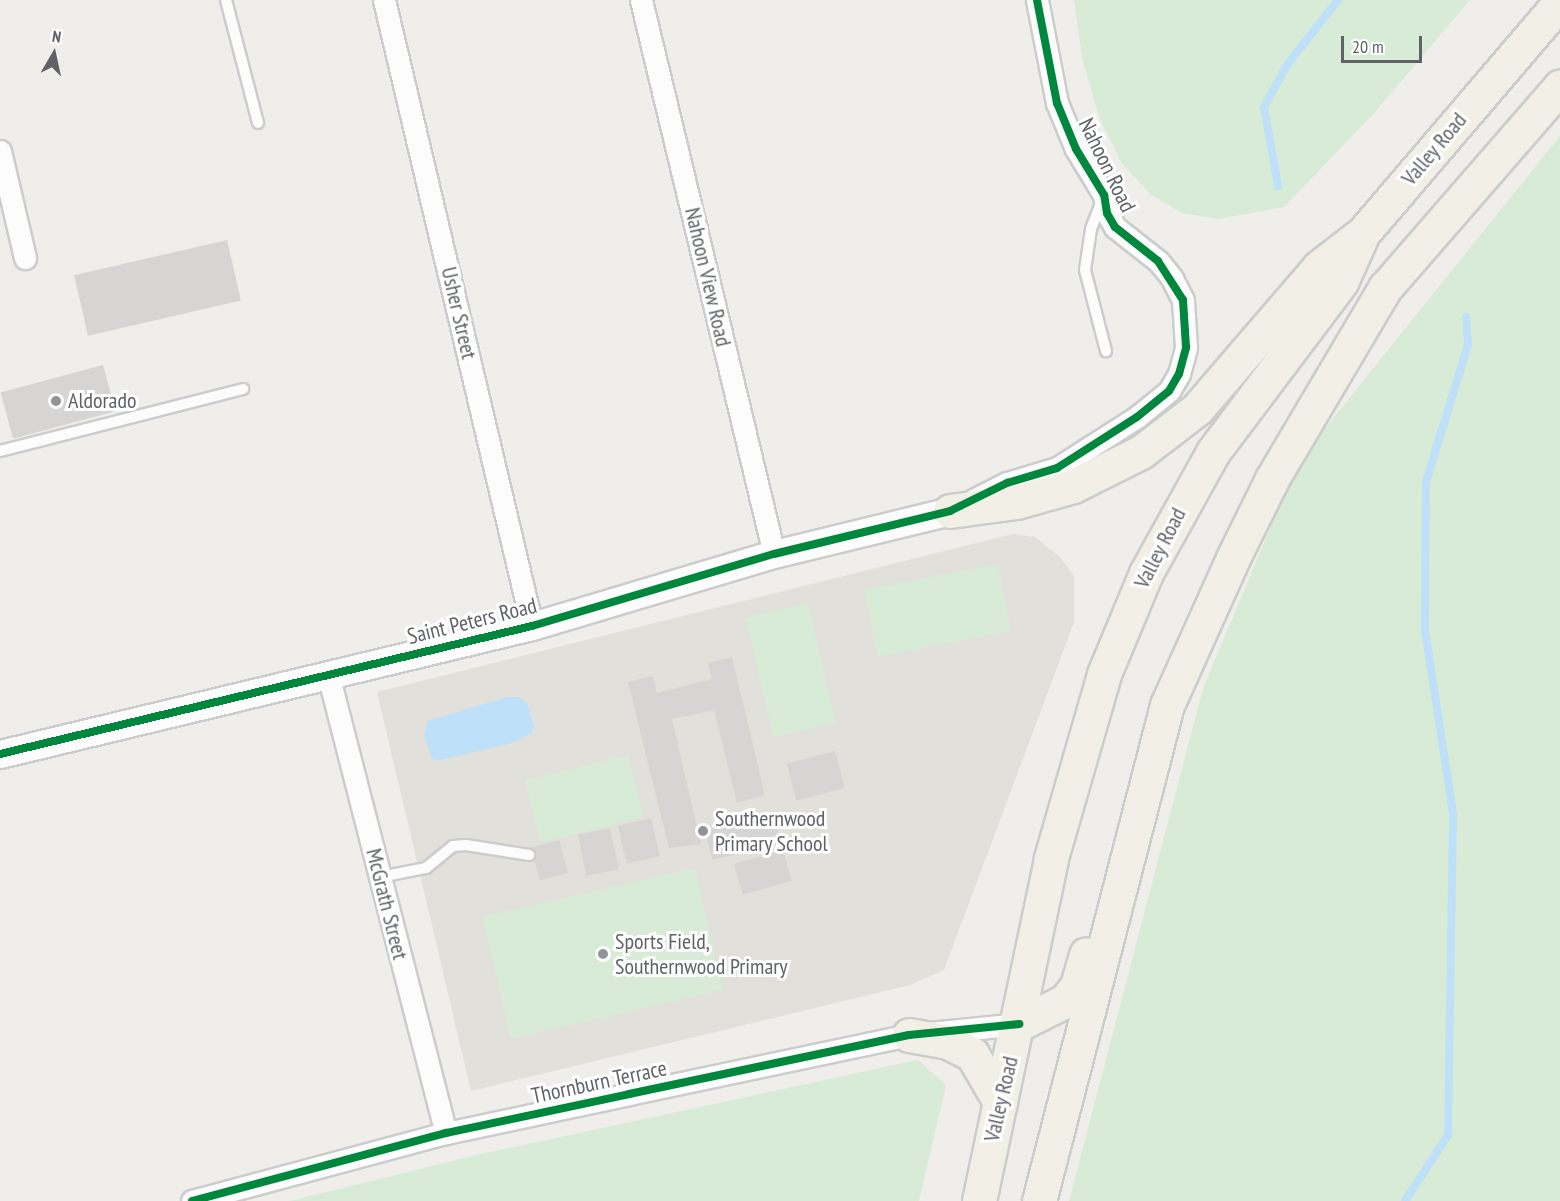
<!DOCTYPE html>
<style>
body{margin:0}
#map{position:relative;width:1560px;height:1201px;overflow:hidden;background:#efeeea;font-family:"PT Sans Narrow",sans-serif}
div>[style]{position:absolute}
[style*='--x']{left:calc(var(--x)*1px);top:calc(var(--y)*1px);width:calc(var(--w)*1px);rotate:calc(var(--a)*1deg)}
.education>*{inset:0;background:#e2e0da}
.green>*{inset:0;background:#d8ebd6;transform-origin:0 0}
.water>*{inset:0;background:#bfe0f9}
.stream>*{height:8px;margin:-4px;padding:0 4px;transform-origin:4px;border-radius:4px;background:#bfe0f9}
.building>*{inset:0;background:#d6d5d3;transform-origin:0 0}
.roads{filter:drop-shadow(2px 0 #cbcccc) drop-shadow(-2px 0 #cbcccc) drop-shadow(0 2px #cbcccc) drop-shadow(0 -2px #cbcccc)}
.service>*{height:10px;margin:-5px;padding:0 5px;transform-origin:5px;border-radius:5px;background:#fdfcfc}
.minor>*{height:21px;margin:-10.5px;padding:0 10.5px;transform-origin:10.5px;border-radius:10.5px;background:#fdfcfc}
.tertiary>*{height:27px;margin:-13.5px;padding:0 13.5px;transform-origin:13.5px;border-radius:13.5px;background:#fdfcfc}
.trunk>*{height:33px;margin:-16.5px;padding:0 16.5px;transform-origin:16.5px;border-radius:16.5px;background:#f2f0e6}
.cycleway>*{height:8px;margin:-4px;padding:0 4px;transform-origin:4px;border-radius:4px;background:#00873e}
.dots>*{width:16px;height:16px;translate:-50% -50%;box-sizing:border-box;border:3px solid #fff;border-radius:50%}
span{translate:-50% -50%;white-space:nowrap;text-align:center;line-height:1.15;-webkit-text-stroke:6px #fff;paint-order:stroke}
.street-label{font-size:22px;color:#5f6368}
.poi-label{font-size:22px;color:#5f6368}
.left{translate:0 -50%;text-align:left}
.north{position:absolute;left:24px;top:24px;width:60px;height:60px;-webkit-text-stroke:4px #fff;paint-order:stroke;rotate:9deg;font-size:16px;font-weight:700;line-height:24px;text-align:center;color:#5f6368}
.north::after{content:'';display:block;margin:auto;width:21px;height:27px;background:#5f6368;clip-path:polygon(50% 0,100% 100%,50% 72%,0 100%)}
.scale{position:absolute;left:1341px;top:36px;width:81px;height:27px;box-sizing:border-box;border:3px solid #5f6368;border-top:0;padding-left:8px;font-size:18px;line-height:21px;white-space:nowrap;color:#5f6368;-webkit-text-stroke:4px #fff;paint-order:stroke}
</style>
<div id="map">
<div class="education">
<i style="clip-path:polygon(1013px 534px,1035px 537px,1060px 557px,1074px 576px,1074px 622px,944px 970px,910px 985px,471px 1091px,377px 692px)"></i>
</div>
<div class="green">
<i style="clip-path:polygon(1074px 0,1470px 0,1375px 112px,1284px 207px,1218px 219px,1182px 213px,1150px 194px,1121px 162px,1099px 117px,1083px 62px)"></i>
<i style="clip-path:polygon(1560px 136px,1560px 1201px,1069px 1201px,1203px 688px,1298px 462px)"></i>
<i style="left:998px;top:564px;width:68px;height:136px;rotate:79deg"></i>
<i style="left:808px;top:603px;width:123px;height:64px;rotate:77deg"></i>
<i style="left:628px;top:755px;width:64px;height:106px;rotate:76deg"></i>
<i style="left:695px;top:868px;width:125px;height:218px;rotate:77deg"></i>
<i style="clip-path:polygon(918px 1060px,946px 1085px,919px 1201px,290px 1201px,481px 1154px)"></i>
</div>
<div class="water">
<i style="clip-path:polygon(507px 697px,520px 697px,527px 703px,534px 726px,531px 734px,512px 743px,440px 760px,432px 759px,424px 736px,428px 721px)"></i>
</div>
<div class="stream">
<i style="--x:1278;--y:186;--w:80;--a:-100"></i>
<i style="--x:1264;--y:107;--w:48;--a:-61.3"></i>
<i style="--x:1287;--y:65;--w:83;--a:-51.9"></i>
<i style="--x:1405;--y:1201;--w:79;--a:-56.9"></i>
<i style="--x:1448;--y:1135;--w:322;--a:-89.1"></i>
<i style="--x:1453;--y:813;--w:185;--a:-98.7"></i>
<i style="--x:1425;--y:630;--w:148;--a:-89.6"></i>
<i style="--x:1426;--y:482;--w:143;--a:-73"></i>
<i style="--x:1468;--y:345;--w:28;--a:-94"></i>
</div>
<div class="building">
<i style="left:227px;top:240px;width:62px;height:157px;rotate:77deg"></i>
<i style="left:103px;top:365px;width:48px;height:106px;rotate:75deg"></i>
<i style="clip-path:polygon(732px 657px,765px 795px,737px 803px,714px 710px,672px 719px,701px 844px,669px 848px,628px 682px,653px 676px,657px 693px,712px 679px,708px 663px)"></i>
<i style="left:835px;top:751px;width:38px;height:50px;rotate:75deg"></i>
<i style="left:774px;top:814px;width:30px;height:71px;rotate:76deg"></i>
<i style="left:651px;top:818px;width:39px;height:34px;rotate:77deg"></i>
<i style="left:610px;top:828px;width:42px;height:33px;rotate:78deg"></i>
<i style="left:559px;top:840px;width:34px;height:29px;rotate:75deg"></i>
<i style="left:783px;top:850px;width:32px;height:51px;rotate:74deg"></i>
</div>
<div class="roads">
<div class="service">
<i style="--x:226;--y:0;--w:127;--a:75.4"></i>
<i style="--x:1101;--y:203;--w:28;--a:111"></i>
<i style="--x:1091;--y:229;--w:41;--a:98.3"></i>
<i style="--x:1085;--y:270;--w:84;--a:75.5"></i>
<i style="--x:0;--y:451;--w:251;--a:-14.3"></i>
<i style="--x:380;--y:877;--w:47;--a:-11.1"></i>
<i style="--x:426;--y:868;--w:35;--a:-39"></i>
<i style="--x:453;--y:846;--w:13;--a:-4"></i>
<i style="--x:466;--y:845;--w:64;--a:9"></i>
</div>
<div class="minor">
<i style="--x:384;--y:0;--w:643;--a:76.7"></i>
<i style="--x:641;--y:0;--w:570;--a:76.5"></i>
<i style="--x:0;--y:151;--w:110;--a:76.8"></i>
<i style="--x:973;--y:500;--w:38;--a:-27"></i>
<i style="--x:1007;--y:483;--w:52;--a:-16.7"></i>
<i style="--x:1057;--y:468;--w:95;--a:-32.5"></i>
<i style="--x:1137;--y:417;--w:41;--a:-39.1"></i>
<i style="--x:1169;--y:391;--w:20;--a:-60"></i>
<i style="--x:1179;--y:374;--w:28;--a:-75"></i>
<i style="--x:1186;--y:347;--w:47;--a:-93.7"></i>
<i style="--x:1183;--y:300;--w:25;--a:-117"></i>
<i style="--x:1172;--y:278;--w:22;--a:-129"></i>
<i style="--x:1158;--y:261;--w:55;--a:-141.7"></i>
<i style="--x:1115;--y:227;--w:16;--a:-120"></i>
<i style="--x:1107;--y:213;--w:18;--a:-99"></i>
<i style="--x:1104;--y:195;--w:54;--a:-121.3"></i>
<i style="--x:1076;--y:149;--w:50;--a:-112.4"></i>
<i style="--x:1057;--y:103;--w:105;--a:-101"></i>
<i style="--x:328;--y:674;--w:474;--a:75.6"></i>
<i style="--x:192;--y:1201;--w:263;--a:-15"></i>
<i style="--x:446;--y:1133;--w:187;--a:-12"></i>
<i style="--x:629;--y:1094;--w:286;--a:-11.9"></i>
<i style="--x:909;--y:1035;--w:111;--a:-5.7"></i>
</div>
<div class="tertiary">
<i style="--x:0;--y:754;--w:547;--a:-13.53"></i>
<i style="--x:532;--y:626;--w:252;--a:-16.6"></i>
<i style="--x:774;--y:554;--w:181;--a:-13.7"></i>
</div>
<div class="trunk">
<i style="--x:950;--y:511;--w:67;--a:-7.8"></i>
<i style="--x:1016;--y:502;--w:59;--a:-15.7"></i>
<i style="--x:1073;--y:486;--w:76;--a:-26.6"></i>
<i style="--x:1141;--y:452;--w:71;--a:-37.5"></i>
<i style="--x:1197;--y:409;--w:187;--a:-49.3"></i>
<i style="--x:1319;--y:267;--w:51;--a:-37.8"></i>
<i style="--x:1019;--y:1024;--w:51;--a:-26.6"></i>
<i style="--x:1065;--y:1001;--w:19;--a:-51"></i>
<i style="--x:1077;--y:986;--w:33;--a:-74"></i>
<i style="--x:909;--y:1035;--w:40;--a:10"></i>
<i style="--x:948;--y:1042;--w:27;--a:27"></i>
<i style="--x:972;--y:1054;--w:56;--a:59.7"></i>
<i style="--x:979;--y:1201;--w:350;--a:-78.1"></i>
<i style="--x:1051;--y:858;--w:191;--a:-73.9"></i>
<i style="--x:1104;--y:674;--w:109;--a:-67.4"></i>
<i style="--x:1146;--y:573;--w:138;--a:-61"></i>
<i style="--x:1213;--y:452;--w:213;--a:-53"></i>
<i style="--x:1341;--y:282;--w:54;--a:-65.8"></i>
<i style="--x:1363;--y:233;--w:304;--a:-49.5"></i>
<i style="--x:1039;--y:1201;--w:512;--a:-75.53"></i>
<i style="--x:1167;--y:705;--w:161;--a:-65.8"></i>
<i style="--x:1233;--y:558;--w:88;--a:-63.7"></i>
<i style="--x:1272;--y:479;--w:222;--a:-59.4"></i>
<i style="--x:1385;--y:288;--w:267;--a:-49"></i>
</div>
</div>
<div class="cycleway">
<i style="--x:0;--y:754;--w:547;--a:-13.53"></i>
<i style="--x:532;--y:626;--w:252;--a:-16.6"></i>
<i style="--x:774;--y:554;--w:181;--a:-13.7"></i>
<i style="--x:950;--y:511;--w:64;--a:-26.2"></i>
<i style="--x:1007;--y:483;--w:52;--a:-16.7"></i>
<i style="--x:1057;--y:468;--w:95;--a:-32.5"></i>
<i style="--x:1137;--y:417;--w:41;--a:-39.1"></i>
<i style="--x:1169;--y:391;--w:20;--a:-60"></i>
<i style="--x:1179;--y:374;--w:28;--a:-75"></i>
<i style="--x:1186;--y:347;--w:47;--a:-93.7"></i>
<i style="--x:1183;--y:300;--w:46;--a:-122.7"></i>
<i style="--x:1158;--y:261;--w:55;--a:-141.7"></i>
<i style="--x:1115;--y:227;--w:16;--a:-120"></i>
<i style="--x:1107;--y:213;--w:18;--a:-99"></i>
<i style="--x:1104;--y:195;--w:54;--a:-121.3"></i>
<i style="--x:1076;--y:149;--w:50;--a:-112.4"></i>
<i style="--x:1057;--y:103;--w:105;--a:-101"></i>
<i style="--x:192;--y:1201;--w:263;--a:-15"></i>
<i style="--x:446;--y:1133;--w:187;--a:-12"></i>
<i style="--x:629;--y:1094;--w:286;--a:-11.9"></i>
<i style="--x:909;--y:1035;--w:111;--a:-5.7"></i>
</div>
<div class="dots">
<i style="left:56px;top:401px;background:#919496"></i>
<i style="left:703px;top:831px;background:#919496"></i>
<i style="left:603px;top:954px;background:#919496"></i>
</div>
<div class="street-label">
<span style="left:1434px;top:149px;rotate:-50deg">Valley Road</span>
<span style="left:1107px;top:165px;rotate:64deg">Nahoon Road</span>
<span style="left:708px;top:277px;rotate:77deg">Nahoon View Road</span>
<span style="left:459px;top:313px;rotate:77deg">Usher Street</span>
<span style="left:1160px;top:548px;rotate:-63deg">Valley Road</span>
<span style="left:472px;top:621px;rotate:-14deg">Saint Peters Road</span>
<span style="left:387px;top:904px;rotate:76deg">McGrath Street</span>
<span style="left:599px;top:1082px;rotate:-12deg">Thornburn Terrace</span>
<span style="left:1001px;top:1099px;rotate:-77deg">Valley Road</span>
</div>
<div class="poi-label">
<span class="left" style="left:68px;top:401px">Aldorado</span>
<span class="left" style="left:715px;top:831px">Southernwood<br>Primary School</span>
<span class="left" style="left:615px;top:954px">Sports Field,<br>Southernwood Primary</span>
</div>
<div class="north">N</div>
<div class="scale">20 m</div>
</div>
